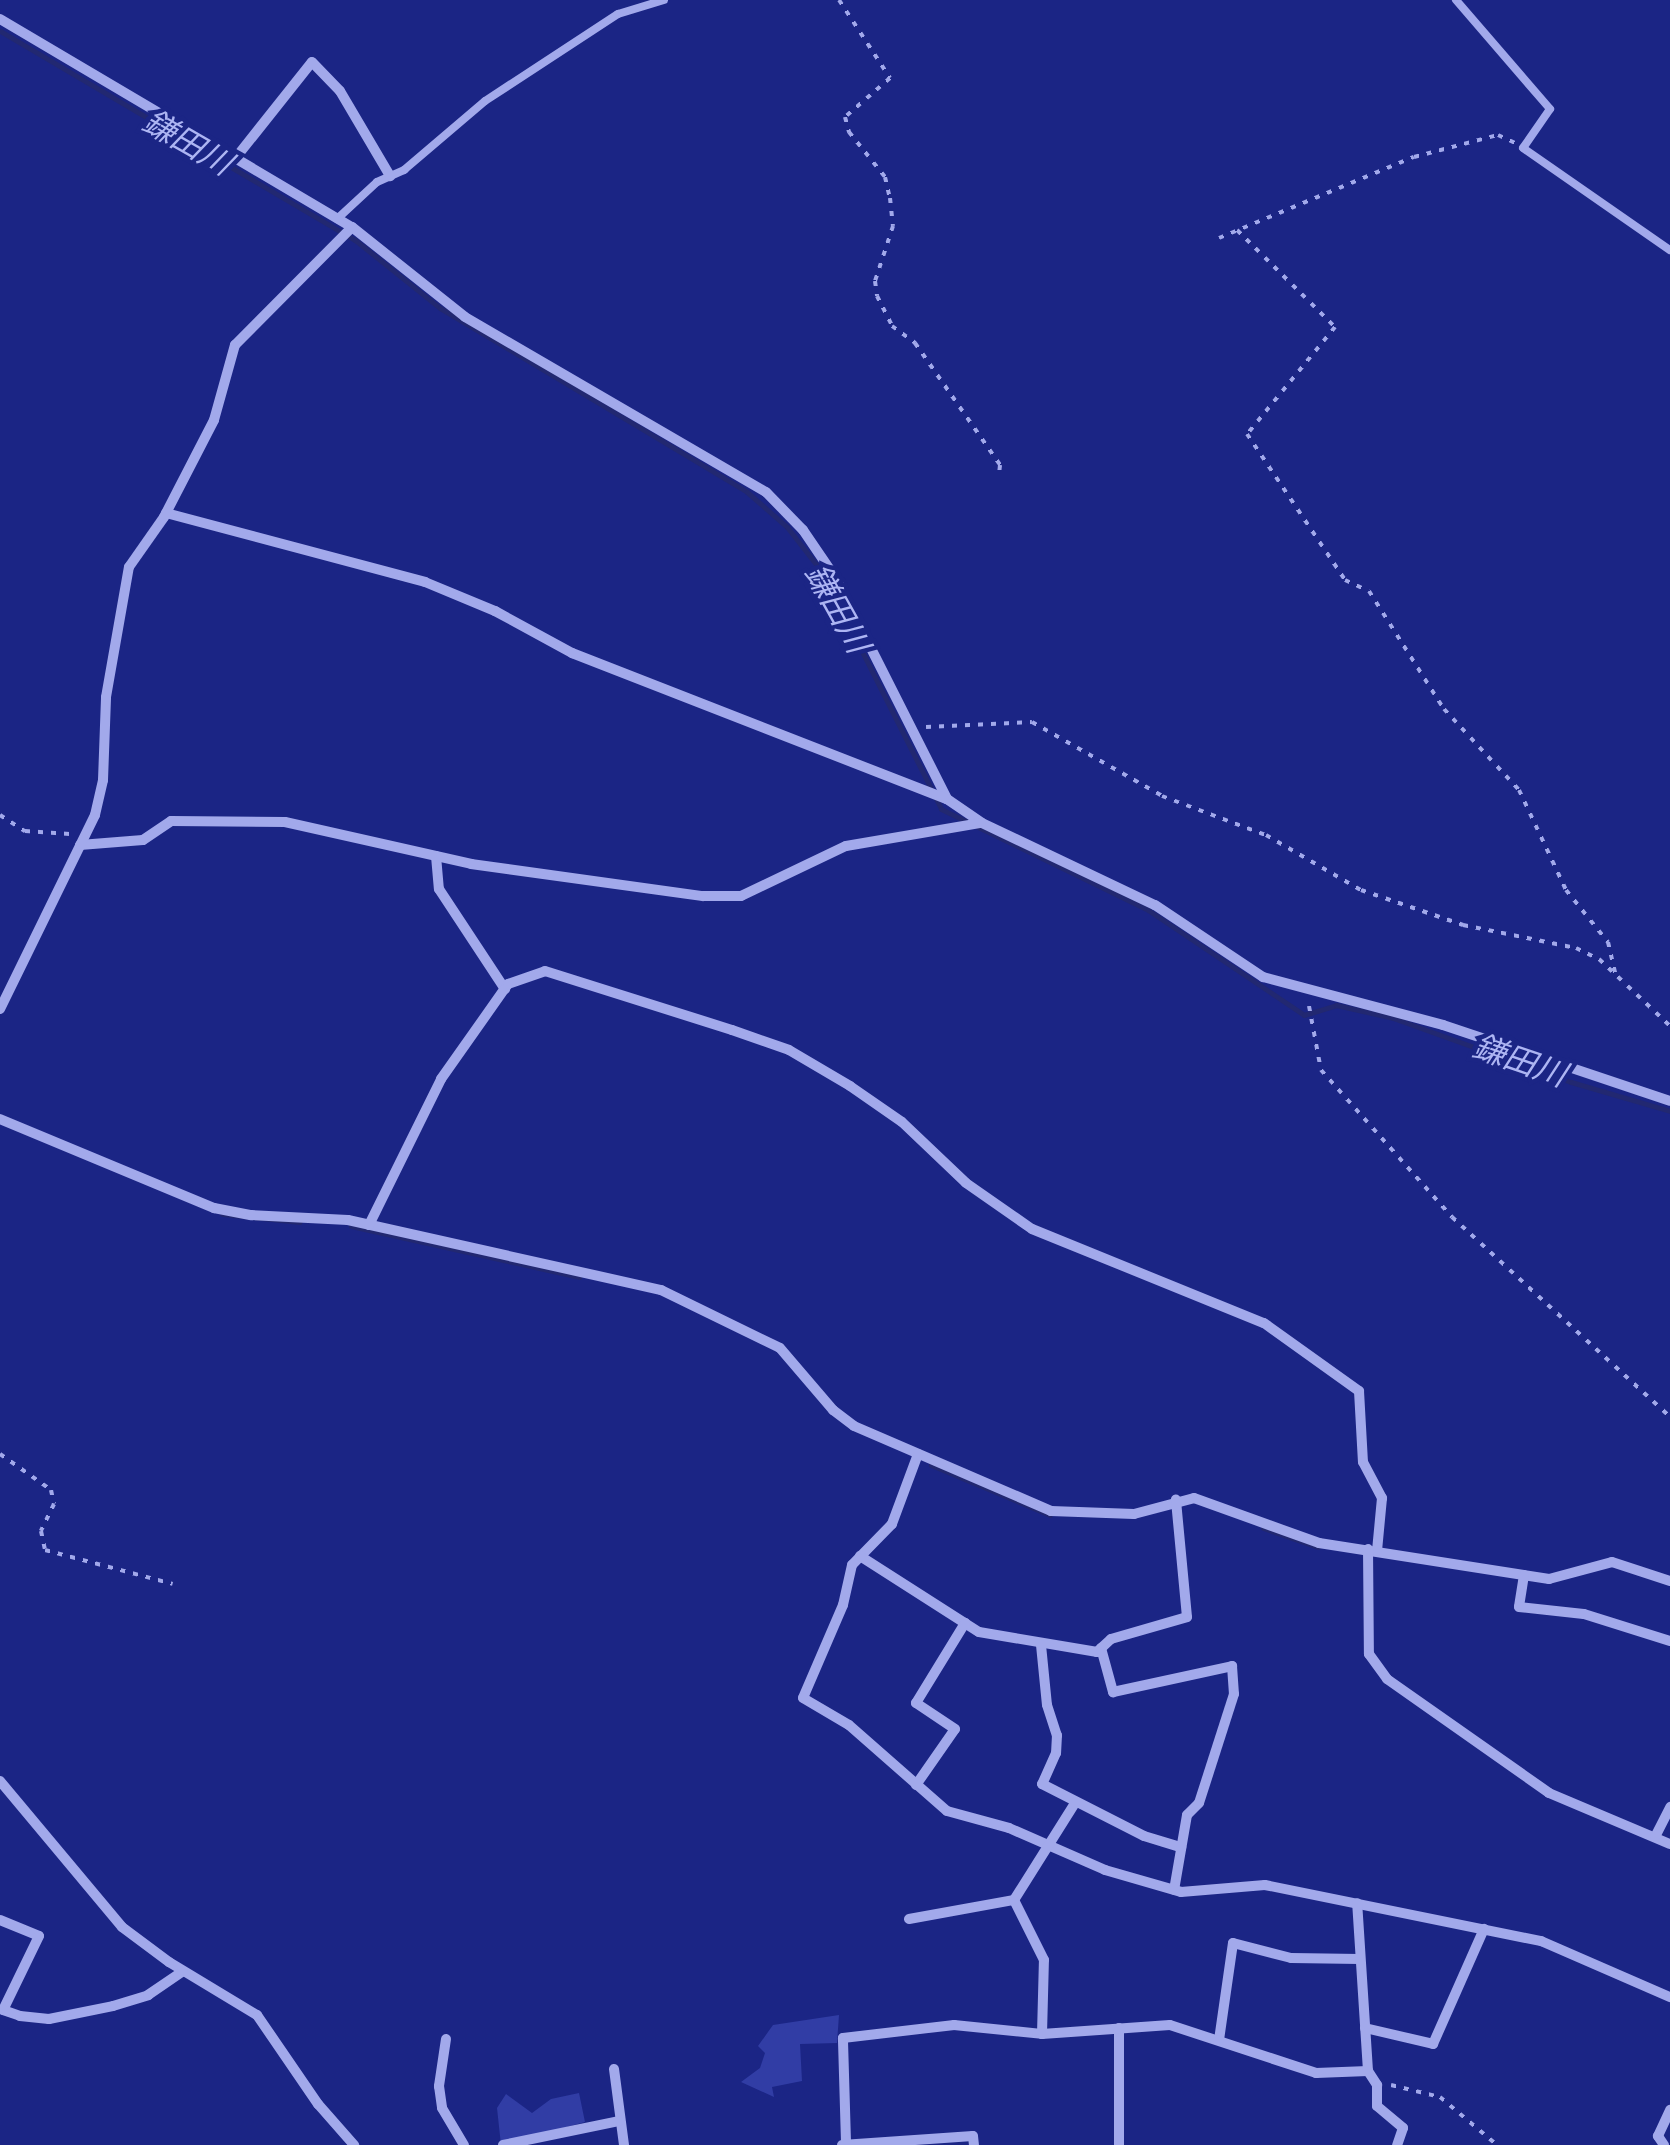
<!DOCTYPE html>
<meta charset="utf-8">
<style>
body{margin:0}
#map{position:relative;width:1670px;height:2145px;overflow:hidden;background:#1b2585;font-family:"PT Sans","Noto Sans JP",sans-serif}
div>[style]{position:absolute}
[style*='--x']{left:calc(var(--x)*1px);top:calc(var(--y)*1px);width:calc(var(--w)*1px);rotate:calc(var(--a)*1deg)}
.green>*{inset:0;background:#313da5}
.stream>*{height:5px;margin:-2.5px;padding:0 2.5px;transform-origin:2.5px;border-radius:2.5px;background:#222871}
.path>*{height:4px;margin-top:-2px;transform-origin:0;background:repeating-linear-gradient(90deg,#a2a9eb 0 5px,transparent 0 13px)}
.service>*{height:8px;margin:-4px;padding:0 4px;transform-origin:4px;border-radius:4px;background:#a2a9eb}
.minor>*{height:10px;margin:-5px;padding:0 5px;transform-origin:5px;border-radius:5px;background:#a2a9eb}
span{translate:-50% -50%;white-space:nowrap;text-align:center;line-height:1.15;-webkit-text-stroke:9px #1b2585;paint-order:stroke}
.water-label{font-size:32px;color:#adb5f3;font-style:italic}
</style>
<div id="map">
<div class="green">
<i style="clip-path:polygon(839px 2015px,837px 2043px,800px 2044px,802px 2081px,772px 2087px,774px 2097px,741px 2082px,760px 2068px,765px 2053px,758px 2046px,773px 2025px)"></i>
<i style="clip-path:polygon(579px 2093px,585px 2122px,501px 2145px,497px 2108px,506px 2094px,532px 2113px,551px 2099px)"></i>
</div>
<div class="stream">
<i style="--x:0;--y:31;--w:412;--a:30.5"></i>
<i style="--x:355;--y:240;--w:109;--a:38.7"></i>
<i style="--x:440;--y:308;--w:358;--a:30.9"></i>
<i style="--x:747;--y:492;--w:53;--a:41.2"></i>
<i style="--x:787;--y:527;--w:57;--a:52.1"></i>
<i style="--x:822;--y:572;--w:265;--a:63.3"></i>
<i style="--x:941;--y:809;--w:230;--a:26"></i>
<i style="--x:1148;--y:910;--w:188;--a:33.9"></i>
<i style="--x:1304;--y:1015;--w:34;--a:-17"></i>
<i style="--x:1336;--y:1005;--w:58;--a:12.8"></i>
<i style="--x:1393;--y:1018;--w:189;--a:19.8"></i>
<i style="--x:1571;--y:1082;--w:103;--a:16.3"></i>
<i style="--x:222;--y:1214;--w:78;--a:5.9"></i>
<i style="--x:351;--y:1226;--w:234;--a:12.6"></i>
<i style="--x:931;--y:1465;--w:129;--a:22.8"></i>
<i style="--x:1263;--y:1528;--w:58;--a:19.1"></i>
</div>
<div class="path">
<i style="--x:839;--y:0;--w:93;--a:56.8"></i>
<i style="--x:890;--y:78;--w:60;--a:139.1"></i>
<i style="--x:845;--y:117;--w:16;--a:75"></i>
<i style="--x:849;--y:132;--w:58;--a:51.3"></i>
<i style="--x:885;--y:177;--w:22;--a:77"></i>
<i style="--x:890;--y:198;--w:28;--a:84"></i>
<i style="--x:893;--y:226;--w:58;--a:108.1"></i>
<i style="--x:875;--y:281;--w:15;--a:82"></i>
<i style="--x:877;--y:296;--w:34;--a:63"></i>
<i style="--x:892;--y:326;--w:29;--a:36"></i>
<i style="--x:915;--y:343;--w:149;--a:55.1"></i>
<i style="--x:1000;--y:465;--w:9;--a:96"></i>
<i style="--x:1237;--y:230;--w:138;--a:44.7"></i>
<i style="--x:1335;--y:327;--w:139;--a:129.4"></i>
<i style="--x:1247;--y:434;--w:176;--a:56.1"></i>
<i style="--x:1345;--y:580;--w:26;--a:25"></i>
<i style="--x:1369;--y:591;--w:140;--a:57.6"></i>
<i style="--x:1444;--y:709;--w:110;--a:47.2"></i>
<i style="--x:1519;--y:790;--w:110;--a:64.8"></i>
<i style="--x:1566;--y:890;--w:67;--a:51.1"></i>
<i style="--x:1608;--y:942;--w:37;--a:77"></i>
<i style="--x:1219;--y:238;--w:211;--a:-22.6"></i>
<i style="--x:1414;--y:157;--w:87;--a:-14.7"></i>
<i style="--x:1498;--y:135;--w:19;--a:25"></i>
<i style="--x:926;--y:727;--w:106;--a:-2.7"></i>
<i style="--x:1032;--y:722;--w:150;--a:29.6"></i>
<i style="--x:1162;--y:796;--w:111;--a:20.6"></i>
<i style="--x:1266;--y:835;--w:110;--a:30.1"></i>
<i style="--x:1361;--y:890;--w:108;--a:18.9"></i>
<i style="--x:1463;--y:925;--w:115;--a:11.5"></i>
<i style="--x:1576;--y:948;--w:25;--a:26"></i>
<i style="--x:1599;--y:959;--w:98;--a:43.3"></i>
<i style="--x:0;--y:815;--w:30;--a:33"></i>
<i style="--x:25;--y:831;--w:45;--a:3.8"></i>
<i style="--x:1309;--y:1006;--w:65;--a:79.4"></i>
<i style="--x:1321;--y:1070;--w:197;--a:48.3"></i>
<i style="--x:1452;--y:1217;--w:296;--a:42.5"></i>
<i style="--x:0;--y:1454;--w:62;--a:35.2"></i>
<i style="--x:51;--y:1490;--w:14;--a:78"></i>
<i style="--x:54;--y:1504;--w:30;--a:116"></i>
<i style="--x:41;--y:1531;--w:19;--a:78"></i>
<i style="--x:45;--y:1550;--w:132;--a:14.9"></i>
<i style="--x:1391;--y:2085;--w:50;--a:13.8"></i>
<i style="--x:1440;--y:2097;--w:75;--a:40.1"></i>
</div>
<div class="service">
<i style="--x:1456;--y:0;--w:144;--a:49.2"></i>
<i style="--x:1550;--y:109;--w:47;--a:124.7"></i>
<i style="--x:1523;--y:148;--w:179;--a:34.8"></i>
<i style="--x:337;--y:219;--w:54;--a:-42.8"></i>
<i style="--x:377;--y:182;--w:30;--a:-24"></i>
<i style="--x:404;--y:170;--w:106;--a:-40.4"></i>
<i style="--x:485;--y:101;--w:159;--a:-33.2"></i>
<i style="--x:618;--y:14;--w:48;--a:-16.9"></i>
</div>
<div class="minor">
<i style="--x:0;--y:19;--w:409;--a:30.6"></i>
<i style="--x:352;--y:227;--w:144;--a:38.5"></i>
<i style="--x:465;--y:317;--w:348;--a:30.2"></i>
<i style="--x:766;--y:492;--w:53;--a:45.8"></i>
<i style="--x:803;--y:530;--w:57;--a:55.8"></i>
<i style="--x:835;--y:577;--w:249;--a:63.2"></i>
<i style="--x:947;--y:799;--w:42;--a:34.4"></i>
<i style="--x:982;--y:823;--w:191;--a:25.4"></i>
<i style="--x:1155;--y:905;--w:130;--a:33.7"></i>
<i style="--x:1263;--y:977;--w:186;--a:14.9"></i>
<i style="--x:1443;--y:1025;--w:239;--a:18.5"></i>
<i style="--x:234;--y:160;--w:125;--a:-51.5"></i>
<i style="--x:312;--y:62;--w:40;--a:46"></i>
<i style="--x:340;--y:91;--w:99;--a:59.5"></i>
<i style="--x:166;--y:513;--w:268;--a:14.9"></i>
<i style="--x:425;--y:582;--w:76;--a:22.5"></i>
<i style="--x:495;--y:611;--w:88;--a:28.6"></i>
<i style="--x:572;--y:653;--w:402;--a:21.3"></i>
<i style="--x:80;--y:845;--w:63;--a:-4.5"></i>
<i style="--x:143;--y:840;--w:34;--a:-34"></i>
<i style="--x:171;--y:821;--w:114;--a:0.5"></i>
<i style="--x:285;--y:822;--w:191;--a:12.7"></i>
<i style="--x:471;--y:864;--w:234;--a:7.9"></i>
<i style="--x:703;--y:896;--w:38;--a:0"></i>
<i style="--x:741;--y:896;--w:116;--a:-25.5"></i>
<i style="--x:846;--y:846;--w:137;--a:-9.7"></i>
<i style="--x:436;--y:856;--w:33;--a:85"></i>
<i style="--x:439;--y:889;--w:120;--a:56.6"></i>
<i style="--x:0;--y:1009;--w:216;--a:-63.9"></i>
<i style="--x:95;--y:815;--w:36;--a:-77"></i>
<i style="--x:103;--y:780;--w:83;--a:-87.9"></i>
<i style="--x:106;--y:697;--w:132;--a:-80"></i>
<i style="--x:129;--y:567;--w:61;--a:-55"></i>
<i style="--x:164;--y:517;--w:109;--a:-62.7"></i>
<i style="--x:214;--y:420;--w:78;--a:-74.4"></i>
<i style="--x:235;--y:345;--w:166;--a:-45.2"></i>
<i style="--x:0;--y:1119;--w:232;--a:22.6"></i>
<i style="--x:214;--y:1208;--w:38;--a:11"></i>
<i style="--x:251;--y:1215;--w:97;--a:3"></i>
<i style="--x:348;--y:1220;--w:321;--a:12.6"></i>
<i style="--x:661;--y:1290;--w:132;--a:26"></i>
<i style="--x:780;--y:1348;--w:82;--a:49.5"></i>
<i style="--x:833;--y:1410;--w:26;--a:37"></i>
<i style="--x:854;--y:1426;--w:215;--a:23.3"></i>
<i style="--x:1051;--y:1511;--w:83;--a:2.1"></i>
<i style="--x:1134;--y:1514;--w:62;--a:-14.9"></i>
<i style="--x:1194;--y:1498;--w:133;--a:19.8"></i>
<i style="--x:1319;--y:1543;--w:233;--a:8.9"></i>
<i style="--x:1549;--y:1579;--w:65;--a:-15.1"></i>
<i style="--x:1612;--y:1562;--w:61;--a:18.1"></i>
<i style="--x:369;--y:1225;--w:163;--a:-63.7"></i>
<i style="--x:441;--y:1079;--w:116;--a:-54.8"></i>
<i style="--x:508;--y:984;--w:39;--a:-19"></i>
<i style="--x:545;--y:971;--w:196;--a:17.5"></i>
<i style="--x:732;--y:1030;--w:60;--a:19.3"></i>
<i style="--x:789;--y:1050;--w:71;--a:30.5"></i>
<i style="--x:850;--y:1086;--w:63;--a:34.7"></i>
<i style="--x:902;--y:1122;--w:88;--a:43.6"></i>
<i style="--x:966;--y:1183;--w:80;--a:34.9"></i>
<i style="--x:1032;--y:1229;--w:250;--a:22.1"></i>
<i style="--x:1264;--y:1323;--w:117;--a:35.6"></i>
<i style="--x:1359;--y:1391;--w:71;--a:86.8"></i>
<i style="--x:1363;--y:1462;--w:41;--a:62.2"></i>
<i style="--x:1382;--y:1498;--w:53;--a:95.4"></i>
<i style="--x:918;--y:1454;--w:75;--a:110.4"></i>
<i style="--x:892;--y:1524;--w:57;--a:134.3"></i>
<i style="--x:852;--y:1565;--w:41;--a:102.7"></i>
<i style="--x:843;--y:1605;--w:101;--a:113.3"></i>
<i style="--x:803;--y:1698;--w:53;--a:30.4"></i>
<i style="--x:849;--y:1725;--w:130;--a:41.3"></i>
<i style="--x:947;--y:1811;--w:64;--a:15.3"></i>
<i style="--x:1009;--y:1828;--w:105;--a:23.6"></i>
<i style="--x:1105;--y:1870;--w:79;--a:16.1"></i>
<i style="--x:1181;--y:1892;--w:84;--a:-4.8"></i>
<i style="--x:1265;--y:1885;--w:282;--a:11.5"></i>
<i style="--x:1541;--y:1941;--w:141;--a:23.5"></i>
<i style="--x:1368;--y:1549;--w:105;--a:89.5"></i>
<i style="--x:1369;--y:1654;--w:31;--a:54"></i>
<i style="--x:1387;--y:1679;--w:198;--a:35.1"></i>
<i style="--x:1549;--y:1793;--w:131;--a:22.9"></i>
<i style="--x:860;--y:1556;--w:141;--a:32.6"></i>
<i style="--x:979;--y:1632;--w:120;--a:9.6"></i>
<i style="--x:1097;--y:1652;--w:19;--a:-43"></i>
<i style="--x:1111;--y:1639;--w:79;--a:-16.1"></i>
<i style="--x:1187;--y:1617;--w:118;--a:-95.4"></i>
<i style="--x:1524;--y:1575;--w:32;--a:99"></i>
<i style="--x:1519;--y:1607;--w:65;--a:6.1"></i>
<i style="--x:1584;--y:1614;--w:90;--a:17.4"></i>
<i style="--x:1041;--y:1645;--w:60;--a:84.3"></i>
<i style="--x:1047;--y:1705;--w:32;--a:72"></i>
<i style="--x:1057;--y:1735;--w:18;--a:93"></i>
<i style="--x:1056;--y:1753;--w:34;--a:114"></i>
<i style="--x:1042;--y:1784;--w:114;--a:27"></i>
<i style="--x:1144;--y:1836;--w:39;--a:17"></i>
<i style="--x:1101;--y:1648;--w:46;--a:74.7"></i>
<i style="--x:1113;--y:1692;--w:122;--a:-12.3"></i>
<i style="--x:1232;--y:1666;--w:28;--a:86"></i>
<i style="--x:1234;--y:1694;--w:114;--a:107.8"></i>
<i style="--x:1199;--y:1803;--w:17;--a:135"></i>
<i style="--x:1187;--y:1815;--w:76;--a:99.8"></i>
<i style="--x:0;--y:1781;--w:190;--a:50.1"></i>
<i style="--x:122;--y:1927;--w:59;--a:36.7"></i>
<i style="--x:169;--y:1962;--w:103;--a:31.1"></i>
<i style="--x:257;--y:2015;--w:108;--a:55.6"></i>
<i style="--x:318;--y:2104;--w:55;--a:48.7"></i>
<i style="--x:916;--y:1785;--w:68;--a:-55.1"></i>
<i style="--x:955;--y:1729;--w:47;--a:-146.3"></i>
<i style="--x:916;--y:1703;--w:94;--a:-58.5"></i>
<i style="--x:1655;--y:1837;--w:34;--a:-63"></i>
<i style="--x:909;--y:1919;--w:107;--a:-10.3"></i>
<i style="--x:0;--y:1920;--w:42;--a:22.3"></i>
<i style="--x:39;--y:1936;--w:82;--a:115.9"></i>
<i style="--x:3;--y:2010;--w:18;--a:19"></i>
<i style="--x:20;--y:2016;--w:29;--a:6"></i>
<i style="--x:49;--y:2019;--w:65;--a:-11.5"></i>
<i style="--x:113;--y:2006;--w:37;--a:-17"></i>
<i style="--x:148;--y:1995;--w:42;--a:-34.4"></i>
<i style="--x:1119;--y:2028;--w:117;--a:90"></i>
<i style="--x:1365;--y:2028;--w:70;--a:13.2"></i>
<i style="--x:1433;--y:2044;--w:126;--a:-66.1"></i>
<i style="--x:1042;--y:2034;--w:74;--a:-88.5"></i>
<i style="--x:1044;--y:1960;--w:67;--a:-116.6"></i>
<i style="--x:1014;--y:1900;--w:115;--a:-57.8"></i>
<i style="--x:446;--y:2039;--w:48;--a:98.5"></i>
<i style="--x:439;--y:2086;--w:22;--a:82"></i>
<i style="--x:442;--y:2108;--w:43;--a:59.3"></i>
<i style="--x:1219;--y:2040;--w:98;--a:-81.8"></i>
<i style="--x:1233;--y:1943;--w:60;--a:14.5"></i>
<i style="--x:1291;--y:1958;--w:69;--a:0.8"></i>
<i style="--x:614;--y:2069;--w:77;--a:82.5"></i>
<i style="--x:1368;--y:2071;--w:17;--a:57"></i>
<i style="--x:1377;--y:2085;--w:21;--a:90"></i>
<i style="--x:1377;--y:2106;--w:34;--a:40"></i>
<i style="--x:1403;--y:2128;--w:18;--a:109"></i>
<i style="--x:846;--y:2142;--w:104;--a:-91.7"></i>
<i style="--x:843;--y:2038;--w:112;--a:-6.7"></i>
<i style="--x:954;--y:2025;--w:88;--a:5.8"></i>
<i style="--x:1042;--y:2034;--w:128;--a:-4"></i>
<i style="--x:1170;--y:2025;--w:154;--a:18.2"></i>
<i style="--x:1316;--y:2073;--w:52;--a:-2.2"></i>
<i style="--x:1368;--y:2071;--w:168;--a:-93.7"></i>
<i style="--x:503;--y:2145;--w:118;--a:-11.7"></i>
<i style="--x:842;--y:2145;--w:131;--a:-3.9"></i>
<i style="--x:973;--y:2136;--w:9;--a:84"></i>
<i style="--x:1664;--y:2145;--w:11;--a:-124"></i>
<i style="--x:1658;--y:2136;--w:29;--a:-65"></i>
</div>
<div class="water-label">
<span style="left:188px;top:142px;rotate:30deg">鎌田川</span>
<span style="left:838px;top:608px;rotate:61deg">鎌田川</span>
<span style="left:1520px;top:1060px;rotate:19deg">鎌田川</span>
</div>
</div>
